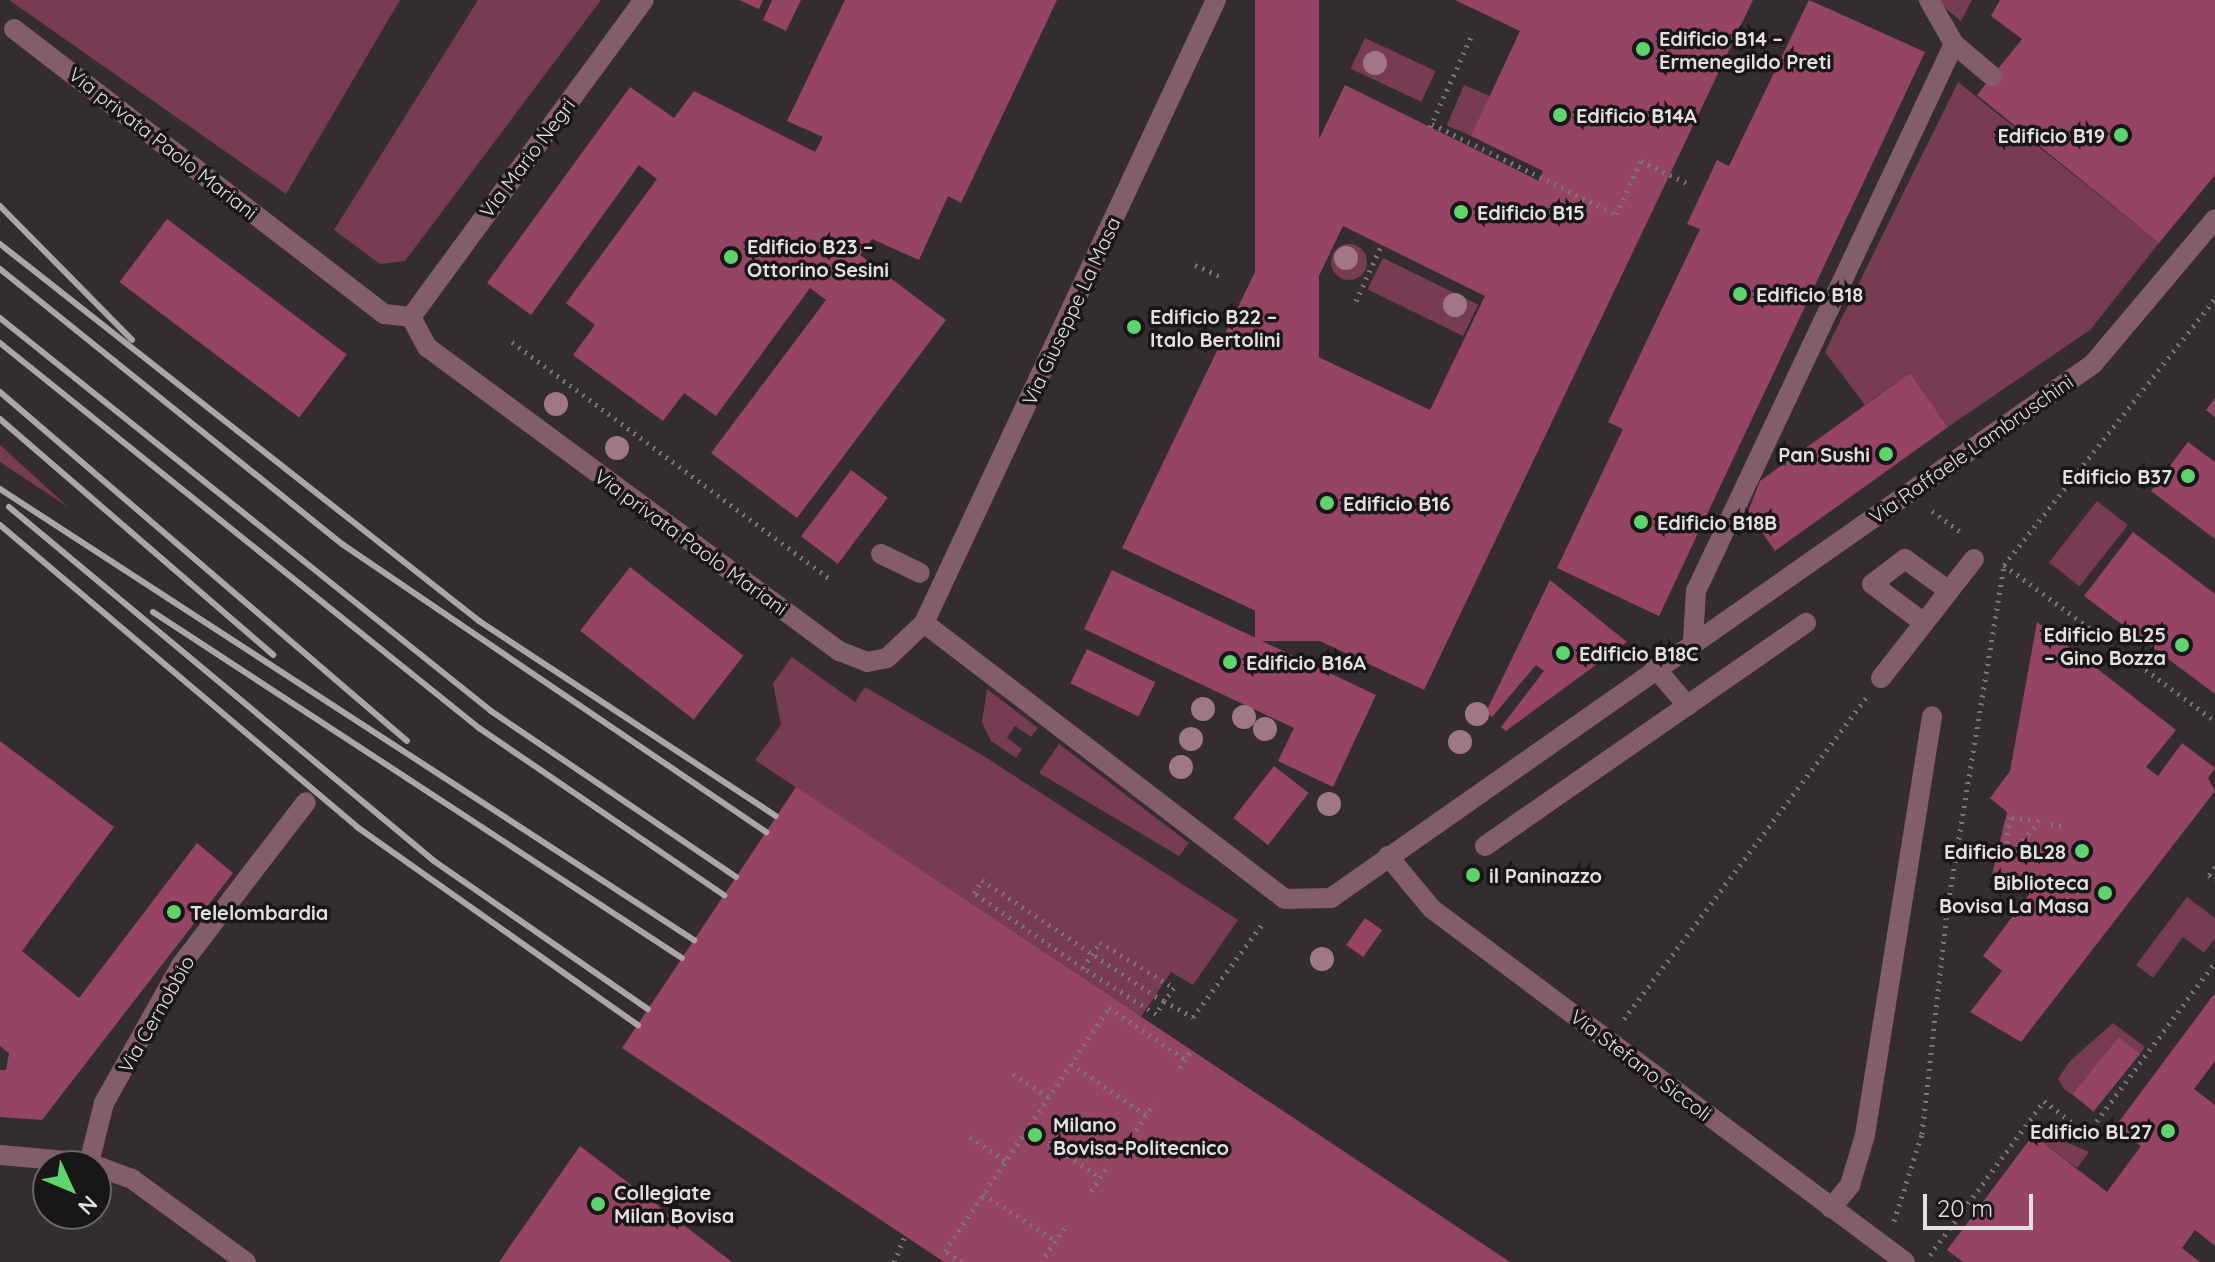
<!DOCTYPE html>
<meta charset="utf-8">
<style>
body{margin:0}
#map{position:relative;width:2215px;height:1262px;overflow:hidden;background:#332d2f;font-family:Quicksand,sans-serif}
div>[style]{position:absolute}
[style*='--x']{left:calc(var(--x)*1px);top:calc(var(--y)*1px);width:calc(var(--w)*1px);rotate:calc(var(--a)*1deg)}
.green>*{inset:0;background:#773b53;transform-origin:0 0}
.round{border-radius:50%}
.building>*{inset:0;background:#964466;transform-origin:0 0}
.path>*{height:5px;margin-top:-2.5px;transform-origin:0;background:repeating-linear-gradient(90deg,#7a7576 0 2px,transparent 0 8px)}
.minor>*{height:20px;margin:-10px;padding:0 10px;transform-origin:10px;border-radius:10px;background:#835d6b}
.rail>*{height:6px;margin:-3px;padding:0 3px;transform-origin:3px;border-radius:3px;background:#aaa5a6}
.trees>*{width:24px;height:24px;margin:-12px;border-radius:50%;background:#a07786}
.dots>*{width:22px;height:22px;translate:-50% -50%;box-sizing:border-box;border:4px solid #191617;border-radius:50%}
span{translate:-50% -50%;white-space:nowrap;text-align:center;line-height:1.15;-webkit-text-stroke:7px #191617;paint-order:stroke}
.poi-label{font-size:20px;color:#e4e0e1;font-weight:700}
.left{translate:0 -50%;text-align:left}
.right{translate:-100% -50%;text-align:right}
.street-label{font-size:20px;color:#e4e0e1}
.north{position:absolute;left:32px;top:1150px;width:80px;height:80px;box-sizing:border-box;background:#191617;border:2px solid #6a6768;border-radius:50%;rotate:134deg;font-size:22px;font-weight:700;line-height:32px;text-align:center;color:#e4e0e1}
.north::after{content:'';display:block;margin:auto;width:28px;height:36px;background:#5ed56c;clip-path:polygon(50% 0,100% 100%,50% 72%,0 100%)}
.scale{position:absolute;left:1923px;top:1194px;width:110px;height:36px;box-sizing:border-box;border:4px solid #e4e0e1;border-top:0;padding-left:10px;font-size:24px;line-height:28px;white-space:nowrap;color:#e4e0e1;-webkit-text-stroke:6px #191617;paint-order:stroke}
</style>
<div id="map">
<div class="green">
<i style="clip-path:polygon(9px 0,400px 0,286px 194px)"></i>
<i style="clip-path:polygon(478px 0,601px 0,405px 261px,380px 264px,334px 230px)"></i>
<i style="clip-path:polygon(1935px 0,1972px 0,1961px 21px)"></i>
<i style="left:1365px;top:38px;width:78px;height:34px;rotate:25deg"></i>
<i style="clip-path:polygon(1958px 82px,2159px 243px,2090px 330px,1948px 427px,1910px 373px,1865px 405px,1825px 352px)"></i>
<i style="left:1464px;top:85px;width:28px;height:44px;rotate:23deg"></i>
<i class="round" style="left:1331px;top:244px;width:36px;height:36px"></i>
<i style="left:1383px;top:258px;width:106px;height:35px;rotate:26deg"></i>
<i style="clip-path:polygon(0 445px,68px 507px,0 462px)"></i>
<i style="left:2097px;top:501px;width:39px;height:78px;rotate:38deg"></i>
<i style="clip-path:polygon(792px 657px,855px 702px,865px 687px,982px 755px,1238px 920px,1193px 985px,1171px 972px,1141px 1017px,755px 760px,781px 725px,773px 683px)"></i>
<i style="clip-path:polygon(987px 689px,1038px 728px,1031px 737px,1015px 726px,1007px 738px,1022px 749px,1016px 758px,991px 741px,982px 722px)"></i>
<i style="clip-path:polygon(1059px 744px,1189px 843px,1179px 856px,1039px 773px)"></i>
<i style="clip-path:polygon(2187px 897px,2215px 918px,2215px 938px,2204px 953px,2183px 937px,2153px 978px,2136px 965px)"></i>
<i style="clip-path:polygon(2113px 1023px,2145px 1047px,2140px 1054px,2119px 1038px,2075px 1096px,2065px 1090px,2058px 1079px,2069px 1062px)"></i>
<i style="clip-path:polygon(2037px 1129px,2089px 1152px,2077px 1168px,2033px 1135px)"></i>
</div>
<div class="building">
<i style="clip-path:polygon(739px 0,763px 0,759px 9px)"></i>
<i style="clip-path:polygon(772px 0,801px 0,786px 31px,763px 20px)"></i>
<i style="clip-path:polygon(845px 0,1057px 0,961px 203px,948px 196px,919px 260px,872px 239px,860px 255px,946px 320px,797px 518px,711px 453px,826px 300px,810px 288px,716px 416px,684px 393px,663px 421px,573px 355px,595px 325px,566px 303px,657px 179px,639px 165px,531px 315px,487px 283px,630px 87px,674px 118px,694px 91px,815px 152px,823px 137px,787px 121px)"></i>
<i style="left:1255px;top:0;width:64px;height:641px"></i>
<i style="clip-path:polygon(evenodd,1455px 0,1753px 0,1424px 690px,1122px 548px,1345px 85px,1539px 181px,1543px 171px,1471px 136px,1520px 31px,1455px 0,1343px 226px,1485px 296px,1430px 410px,1287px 342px,1343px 226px)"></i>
<i style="clip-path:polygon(1809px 0,1925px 52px,1659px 616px,1557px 568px,1623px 429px,1608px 422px,1700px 229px,1687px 224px,1717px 160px,1729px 166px)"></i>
<i style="clip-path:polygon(2000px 0,2215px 0,2215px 175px,2159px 243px,1977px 95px,2022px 39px,1991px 16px)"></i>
<i style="left:167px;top:219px;width:225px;height:79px;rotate:37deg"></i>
<i style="clip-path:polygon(1910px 373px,1948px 427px,1775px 551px,1748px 512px,1760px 481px)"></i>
<i style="clip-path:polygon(2215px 398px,2215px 417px,2206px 410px)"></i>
<i style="clip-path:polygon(2188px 442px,2215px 462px,2215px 539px,2151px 491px)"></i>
<i style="left:851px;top:470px;width:46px;height:83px;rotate:37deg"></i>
<i style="clip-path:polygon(2133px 532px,2215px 594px,2215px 694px,2084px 596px)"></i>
<i style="left:630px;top:567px;width:144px;height:81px;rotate:38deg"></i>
<i style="clip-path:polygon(1112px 570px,1376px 695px,1333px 787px,1278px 761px,1294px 728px,1084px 629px)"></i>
<i style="clip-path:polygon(1550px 580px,1627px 642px,1506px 731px,1501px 727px,1544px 671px,1536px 665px,1492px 717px,1486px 712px)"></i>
<i style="clip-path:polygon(2037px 622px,2176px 730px,2146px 767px,2158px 776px,2182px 743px,2215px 768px,2208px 778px,2215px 791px,2021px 1042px,1970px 1012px,2002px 971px,1983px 956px,2030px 893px,1991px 879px,2007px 812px,1990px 798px,2010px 771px)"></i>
<i style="left:1087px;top:649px;width:76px;height:38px;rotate:26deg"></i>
<i style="clip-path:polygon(0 741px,114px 827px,22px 951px,79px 998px,197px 843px,233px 873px,42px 1120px,0 1117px,0 1070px,6px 1070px,9px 1053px,0 1046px)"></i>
<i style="left:1274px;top:766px;width:44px;height:66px;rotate:38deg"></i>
<i style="clip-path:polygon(796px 787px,1071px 970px,1510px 1262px,944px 1262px,920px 1246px,622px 1048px)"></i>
<i style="left:1365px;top:918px;width:21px;height:33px;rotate:35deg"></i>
<i style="clip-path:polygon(2215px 993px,2215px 1061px,2194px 1089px,2215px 1105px,2215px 1246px,2195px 1230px,2182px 1248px,2200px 1262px,1963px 1262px,1947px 1250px,2033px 1135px,2107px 1192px,2141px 1146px,2115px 1127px)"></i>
<i style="left:2119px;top:1037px;width:27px;height:74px;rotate:39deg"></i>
<i style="clip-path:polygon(580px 1146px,732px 1262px,499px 1262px)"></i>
</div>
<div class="path">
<i style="--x:1432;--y:124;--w:205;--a:26.1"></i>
<i style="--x:1616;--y:214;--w:59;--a:-64.7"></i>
<i style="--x:1641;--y:161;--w:53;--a:25.6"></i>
<i style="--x:1430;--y:127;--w:99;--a:-65.5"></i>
<i style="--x:1195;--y:265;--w:30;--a:24"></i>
<i style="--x:1356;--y:301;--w:63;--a:-65.5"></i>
<i style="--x:512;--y:342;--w:395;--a:36.7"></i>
<i style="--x:1932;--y:511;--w:39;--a:36"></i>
<i style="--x:2004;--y:565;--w:262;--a:36.5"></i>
<i style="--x:2030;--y:820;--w:20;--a:-171"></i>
<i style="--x:2010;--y:817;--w:31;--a:97"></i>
<i style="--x:2006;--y:848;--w:9;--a:36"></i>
<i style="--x:2013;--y:853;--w:43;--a:-51.5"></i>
<i style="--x:2051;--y:824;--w:14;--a:8"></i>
<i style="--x:2215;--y:867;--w:10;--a:127"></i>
<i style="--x:2209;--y:875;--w:8;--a:40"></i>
<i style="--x:1083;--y:968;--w:31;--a:-57"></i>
<i style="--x:1100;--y:942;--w:87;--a:31.9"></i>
<i style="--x:1174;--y:988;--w:16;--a:128"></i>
<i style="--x:1164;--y:1001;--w:15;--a:122"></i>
<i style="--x:1156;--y:1014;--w:86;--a:-147.8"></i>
<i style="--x:1083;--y:968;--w:132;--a:-145.5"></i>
<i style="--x:974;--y:893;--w:15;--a:-58"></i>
<i style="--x:982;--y:880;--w:208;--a:33.8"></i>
<i style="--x:1155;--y:996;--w:10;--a:29"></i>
<i style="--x:1164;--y:1001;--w:33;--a:29"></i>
<i style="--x:1193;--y:1017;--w:117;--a:-53.3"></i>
<i style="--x:1624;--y:1019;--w:402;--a:-53"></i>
<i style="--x:1071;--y:1064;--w:91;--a:34.2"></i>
<i style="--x:1180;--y:1068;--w:21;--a:-59"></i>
<i style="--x:1013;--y:1074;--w:43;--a:32.6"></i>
<i style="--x:1028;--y:1129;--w:87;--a:33.7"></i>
<i style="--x:1136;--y:1130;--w:32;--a:-56"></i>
<i style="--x:970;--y:1137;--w:43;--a:33.7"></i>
<i style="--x:1091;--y:1191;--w:32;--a:-56"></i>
<i style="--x:983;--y:1194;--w:87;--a:32.8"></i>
<i style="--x:1894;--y:1221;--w:91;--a:-72.2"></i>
<i style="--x:1922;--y:1134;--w:225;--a:-83.6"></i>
<i style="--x:1947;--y:910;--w:350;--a:-80.6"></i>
<i style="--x:2004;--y:565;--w:340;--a:-51.6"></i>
<i style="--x:1930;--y:1255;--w:192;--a:-53.5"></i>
<i style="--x:2044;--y:1101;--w:54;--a:37.5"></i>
<i style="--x:2087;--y:1134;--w:214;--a:-53.3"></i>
<i style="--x:1045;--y:1256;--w:37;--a:-55"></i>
<i style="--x:894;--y:1262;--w:28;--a:-67"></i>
<i style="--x:962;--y:1262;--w:20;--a:-147"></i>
<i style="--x:945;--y:1251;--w:293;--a:-56"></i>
<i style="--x:1109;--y:1008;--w:92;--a:33.9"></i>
</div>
<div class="minor">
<i style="--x:14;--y:29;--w:467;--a:37.6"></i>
<i style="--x:384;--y:314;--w:27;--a:6"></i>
<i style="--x:1954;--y:44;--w:50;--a:40.1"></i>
<i style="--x:411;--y:317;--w:34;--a:62"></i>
<i style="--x:427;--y:347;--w:512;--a:36.42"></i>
<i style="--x:839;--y:651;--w:30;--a:21"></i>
<i style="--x:867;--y:662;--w:20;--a:-11"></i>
<i style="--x:887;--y:658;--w:51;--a:-43.4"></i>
<i style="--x:924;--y:623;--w:688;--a:-64.89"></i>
<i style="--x:411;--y:317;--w:393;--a:-53.7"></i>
<i style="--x:881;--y:554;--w:43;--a:26"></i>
<i style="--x:924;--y:623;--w:454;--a:37.4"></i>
<i style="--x:1285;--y:899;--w:46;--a:-1.2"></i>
<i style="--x:1331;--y:898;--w:930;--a:-35.02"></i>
<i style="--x:2093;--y:364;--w:189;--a:-49.9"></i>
<i style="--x:1924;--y:623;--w:65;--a:-143.1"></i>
<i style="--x:1872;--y:584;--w:41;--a:-37.1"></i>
<i style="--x:1905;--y:559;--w:54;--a:36"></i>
<i style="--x:1693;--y:640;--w:49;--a:-86.5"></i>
<i style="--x:1696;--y:591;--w:605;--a:-64.75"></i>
<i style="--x:1954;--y:44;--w:51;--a:-119.6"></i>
<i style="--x:1655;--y:668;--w:50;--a:49"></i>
<i style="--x:1881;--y:678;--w:151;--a:-52"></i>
<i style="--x:1485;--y:846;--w:391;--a:-34.8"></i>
<i style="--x:1388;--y:856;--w:69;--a:50.3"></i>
<i style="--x:1432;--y:909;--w:590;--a:36.73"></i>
<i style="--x:0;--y:1155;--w:89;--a:5.1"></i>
<i style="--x:89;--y:1163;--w:46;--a:20.4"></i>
<i style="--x:132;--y:1179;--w:141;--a:36.1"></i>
<i style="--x:89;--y:1163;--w:62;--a:-76"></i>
<i style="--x:104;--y:1103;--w:158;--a:-60.8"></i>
<i style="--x:181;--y:965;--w:205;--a:-52.5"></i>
<i style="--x:1831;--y:1208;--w:30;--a:-50"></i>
<i style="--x:1850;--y:1185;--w:52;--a:-73.3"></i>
<i style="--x:1865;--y:1135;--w:424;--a:-80.9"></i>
</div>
<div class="rail">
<i style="--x:0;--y:206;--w:188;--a:45.4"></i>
<i style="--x:0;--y:244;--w:610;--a:38.2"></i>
<i style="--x:479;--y:621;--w:355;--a:33.3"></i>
<i style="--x:0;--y:269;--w:439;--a:38.8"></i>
<i style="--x:342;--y:544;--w:513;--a:34.19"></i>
<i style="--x:0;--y:318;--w:629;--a:38.67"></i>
<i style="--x:491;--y:711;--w:296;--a:34.1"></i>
<i style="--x:0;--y:343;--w:615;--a:38.79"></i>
<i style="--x:479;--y:728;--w:297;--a:34.3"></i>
<i style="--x:0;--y:392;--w:536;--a:40.61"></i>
<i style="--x:0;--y:419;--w:361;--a:40.8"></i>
<i style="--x:0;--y:489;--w:828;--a:33.02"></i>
<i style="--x:9;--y:507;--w:553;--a:39.79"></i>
<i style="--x:434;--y:861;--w:260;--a:34.7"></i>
<i style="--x:0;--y:525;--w:468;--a:40.2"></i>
<i style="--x:357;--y:827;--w:344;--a:35.2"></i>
<i style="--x:153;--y:612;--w:632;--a:33.19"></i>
</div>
<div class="trees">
<i style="left:1375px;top:63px"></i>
<i style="left:1346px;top:258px"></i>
<i style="left:1455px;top:305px"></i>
<i style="left:556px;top:404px"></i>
<i style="left:617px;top:448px"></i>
<i style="left:1203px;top:709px"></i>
<i style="left:1477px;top:714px"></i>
<i style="left:1244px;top:717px"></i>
<i style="left:1265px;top:729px"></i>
<i style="left:1191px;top:739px"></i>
<i style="left:1460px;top:742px"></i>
<i style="left:1181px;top:767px"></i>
<i style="left:1329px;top:804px"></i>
<i style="left:1322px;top:959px"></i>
</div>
<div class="dots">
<i style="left:1643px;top:49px;background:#5ed56c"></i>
<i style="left:1560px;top:115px;background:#5ed56c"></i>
<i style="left:2121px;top:135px;background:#5ed56c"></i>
<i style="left:1461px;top:212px;background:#5ed56c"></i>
<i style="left:731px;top:257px;background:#5ed56c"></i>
<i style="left:1740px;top:294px;background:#5ed56c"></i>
<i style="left:1134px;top:327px;background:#5ed56c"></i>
<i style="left:1886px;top:454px;background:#5ed56c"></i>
<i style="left:2188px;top:476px;background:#5ed56c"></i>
<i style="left:1327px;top:503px;background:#5ed56c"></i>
<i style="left:1641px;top:522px;background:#5ed56c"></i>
<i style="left:2182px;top:645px;background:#5ed56c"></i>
<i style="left:1563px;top:653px;background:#5ed56c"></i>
<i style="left:1230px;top:662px;background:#5ed56c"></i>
<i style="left:2082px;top:851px;background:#5ed56c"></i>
<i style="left:1473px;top:875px;background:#5ed56c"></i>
<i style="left:2105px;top:893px;background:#5ed56c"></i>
<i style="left:174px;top:912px;background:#5ed56c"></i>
<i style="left:2168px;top:1131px;background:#5ed56c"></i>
<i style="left:1035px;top:1135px;background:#5ed56c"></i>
<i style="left:598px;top:1204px;background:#5ed56c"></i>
</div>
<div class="poi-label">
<span class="left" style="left:1659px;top:50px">Edificio B14 –<br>Ermenegildo Preti</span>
<span class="left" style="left:1576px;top:115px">Edificio B14A</span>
<span class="right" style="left:2105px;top:135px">Edificio B19</span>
<span class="left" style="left:1477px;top:212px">Edificio B15</span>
<span class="left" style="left:747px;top:258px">Edificio B23 –<br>Ottorino Sesini</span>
<span class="left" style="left:1756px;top:294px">Edificio B18</span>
<span class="left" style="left:1150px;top:328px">Edificio B22 –<br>Italo Bertolini</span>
<span class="right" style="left:1870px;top:454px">Pan Sushi</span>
<span class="right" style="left:2172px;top:476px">Edificio B37</span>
<span class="left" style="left:1343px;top:503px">Edificio B16</span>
<span class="left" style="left:1657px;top:522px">Edificio B18B</span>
<span class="right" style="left:2166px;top:646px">Edificio BL25<br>– Gino Bozza</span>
<span class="left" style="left:1579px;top:653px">Edificio B18C</span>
<span class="left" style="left:1246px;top:662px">Edificio B16A</span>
<span class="right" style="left:2066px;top:851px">Edificio BL28</span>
<span class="left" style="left:1489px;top:875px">il Paninazzo</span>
<span class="right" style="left:2089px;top:894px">Biblioteca<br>Bovisa La Masa</span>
<span class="left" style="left:190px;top:912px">Telelombardia</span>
<span class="left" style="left:1053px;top:1136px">Milano<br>Bovisa-Politecnico</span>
<span class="right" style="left:2152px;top:1131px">Edificio BL27</span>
<span class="left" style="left:614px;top:1204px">Collegiate<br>Milan Bovisa</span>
</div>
<div class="street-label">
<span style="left:163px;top:143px;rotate:38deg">Via privata Paolo Mariani</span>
<span style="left:527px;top:158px;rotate:-53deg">Via Mario Negri</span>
<span style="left:1071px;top:311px;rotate:-65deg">Via Giuseppe La Masa</span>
<span style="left:1971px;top:449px;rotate:-35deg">Via Raffaele Lambruschini</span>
<span style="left:691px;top:542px;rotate:36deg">Via privata Paolo Mariani</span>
<span style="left:156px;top:1014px;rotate:-60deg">Via Cernobbio</span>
<span style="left:1641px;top:1065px;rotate:37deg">Via Stefano Siccoli</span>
</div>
<div class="north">N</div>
<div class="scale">20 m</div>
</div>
